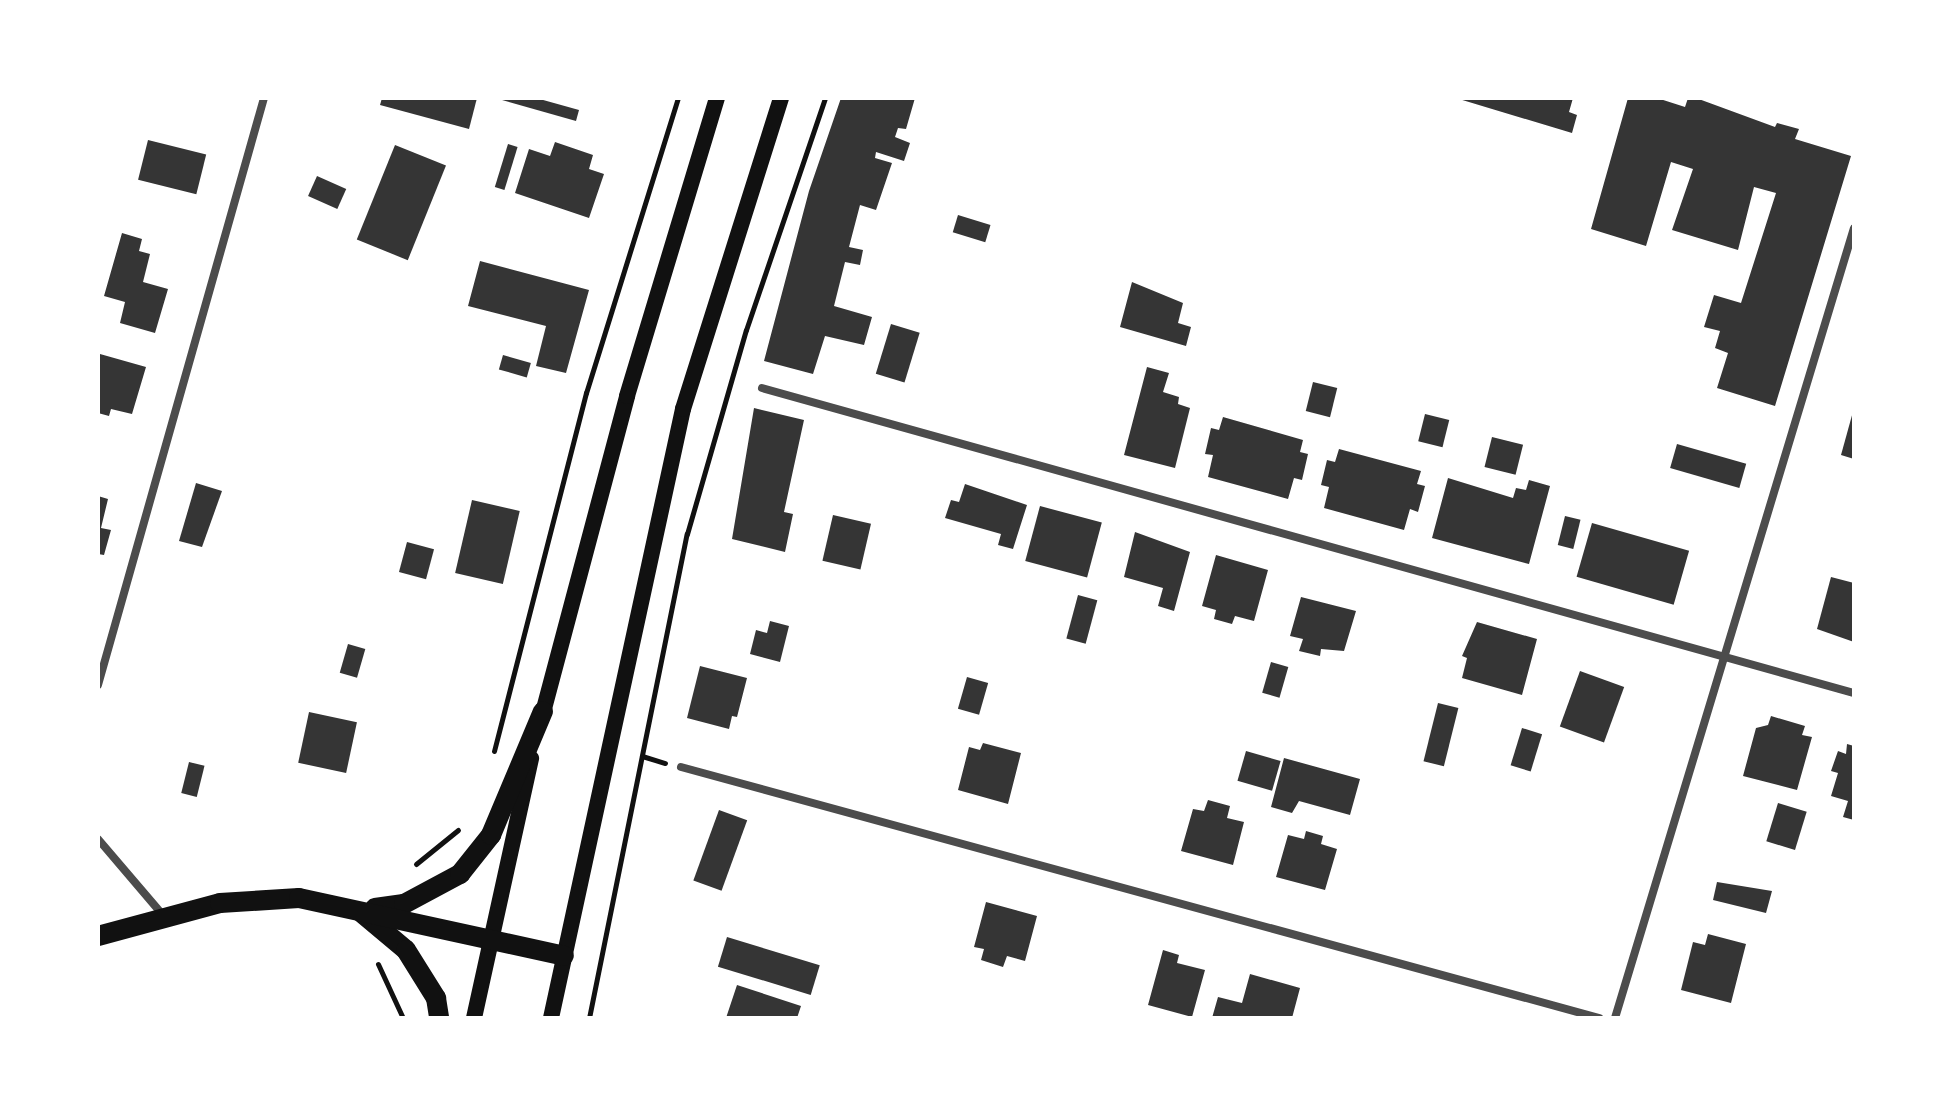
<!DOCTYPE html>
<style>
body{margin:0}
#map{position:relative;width:1952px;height:1116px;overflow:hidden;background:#fff;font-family:"Sofia Sans Condensed",sans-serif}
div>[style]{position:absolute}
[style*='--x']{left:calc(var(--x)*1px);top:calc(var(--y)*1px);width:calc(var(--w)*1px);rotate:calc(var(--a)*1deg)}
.building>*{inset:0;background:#353535;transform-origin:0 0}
.path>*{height:5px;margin:-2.5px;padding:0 2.5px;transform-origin:2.5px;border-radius:2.5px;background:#111}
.minor>*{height:8px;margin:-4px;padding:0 4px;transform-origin:4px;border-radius:4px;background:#4c4c4c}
.secondary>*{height:16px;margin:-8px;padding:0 8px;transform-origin:8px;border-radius:8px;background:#111}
.primary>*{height:20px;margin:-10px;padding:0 10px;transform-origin:10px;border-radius:10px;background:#111}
span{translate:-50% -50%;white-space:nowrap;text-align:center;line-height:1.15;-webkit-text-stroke:8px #fff;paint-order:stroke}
.frame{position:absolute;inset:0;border:100px solid #fff;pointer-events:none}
</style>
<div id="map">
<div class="building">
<i style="clip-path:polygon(382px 98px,477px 98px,469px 129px,380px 105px)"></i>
<i style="clip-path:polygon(495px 98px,536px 98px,579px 110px,576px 121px)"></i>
<i style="clip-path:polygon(841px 98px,915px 98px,906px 129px,898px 128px,895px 137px,910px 143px,904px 161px,876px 152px,875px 158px,892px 163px,876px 210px,860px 205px,849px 247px,863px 250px,860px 265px,845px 262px,834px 306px,872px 317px,864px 345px,825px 336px,813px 374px,764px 361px,809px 191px)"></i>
<i style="clip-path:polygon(1573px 98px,1569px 112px,1577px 115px,1572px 133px,1459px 99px)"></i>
<i style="clip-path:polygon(1628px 98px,1657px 98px,1685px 107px,1688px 98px,1696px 98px,1775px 127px,1777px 123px,1799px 129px,1795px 139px,1851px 156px,1775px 406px,1717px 388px,1728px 353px,1715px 348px,1720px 331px,1704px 327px,1714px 295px,1741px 303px,1776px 193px,1754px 187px,1738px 250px,1672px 230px,1693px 169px,1671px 162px,1646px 246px,1591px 229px)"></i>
<i style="left:148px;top:140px;width:60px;height:41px;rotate:14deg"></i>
<i style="clip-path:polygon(555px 142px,593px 155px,589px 169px,604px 174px,589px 218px,515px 193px,529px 149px,550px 156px)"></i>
<i style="left:508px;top:144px;width:10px;height:45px;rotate:17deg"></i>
<i style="left:395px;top:145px;width:55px;height:102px;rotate:22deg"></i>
<i style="left:317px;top:176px;width:32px;height:22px;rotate:24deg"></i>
<i style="left:958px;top:215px;width:34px;height:18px;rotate:17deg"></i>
<i style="clip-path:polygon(122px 233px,142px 239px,139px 251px,150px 254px,143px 282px,168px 289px,155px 333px,120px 323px,125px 302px,104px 296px)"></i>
<i style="clip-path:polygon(480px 261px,589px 290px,566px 373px,536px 366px,546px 326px,468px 306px)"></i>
<i style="clip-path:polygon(1132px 282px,1183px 303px,1178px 323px,1191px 327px,1186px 346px,1120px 327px)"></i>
<i style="left:891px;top:324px;width:30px;height:52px;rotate:17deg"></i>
<i style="clip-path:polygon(100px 354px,146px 367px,132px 414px,111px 409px,109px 416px,98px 413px)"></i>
<i style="left:503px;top:355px;width:29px;height:15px;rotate:16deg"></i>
<i style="clip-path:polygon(1147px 367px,1169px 373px,1163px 392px,1179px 397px,1178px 404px,1190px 408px,1175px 468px,1124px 455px)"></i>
<i style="left:1313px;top:382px;width:25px;height:30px;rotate:14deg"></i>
<i style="clip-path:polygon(754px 408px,804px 420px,784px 512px,793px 514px,785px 552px,732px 539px)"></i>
<i style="clip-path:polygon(1854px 408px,1854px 459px,1841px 455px)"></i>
<i style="left:1425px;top:414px;width:25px;height:28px;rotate:14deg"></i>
<i style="clip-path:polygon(1223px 417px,1303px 440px,1300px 452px,1308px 454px,1302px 480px,1294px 478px,1288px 499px,1208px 477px,1213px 455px,1205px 454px,1211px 428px,1219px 430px)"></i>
<i style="left:1492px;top:437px;width:32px;height:31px;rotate:14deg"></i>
<i style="left:1677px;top:444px;width:72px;height:25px;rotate:16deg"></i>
<i style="clip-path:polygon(1339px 449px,1421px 471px,1417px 484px,1425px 486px,1418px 512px,1410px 509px,1404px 530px,1324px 508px,1329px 487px,1321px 485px,1327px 460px,1335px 462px)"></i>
<i style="clip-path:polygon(1448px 478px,1513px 498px,1516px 488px,1526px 490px,1529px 480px,1550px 486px,1529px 564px,1432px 538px)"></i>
<i style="clip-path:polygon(196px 483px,222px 491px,202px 547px,179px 541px)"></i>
<i style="clip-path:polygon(965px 484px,1027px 505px,1013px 549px,998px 545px,1001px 534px,945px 518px,951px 500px,959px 502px)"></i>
<i style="clip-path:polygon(98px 496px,108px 499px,101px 528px,111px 530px,104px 555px,98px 554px)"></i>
<i style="left:472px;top:500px;width:49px;height:75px;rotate:13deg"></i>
<i style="left:1040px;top:506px;width:64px;height:57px;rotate:15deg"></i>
<i style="left:833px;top:515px;width:39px;height:47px;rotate:13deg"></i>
<i style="left:1565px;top:516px;width:16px;height:30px;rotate:14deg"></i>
<i style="left:1592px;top:523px;width:101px;height:56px;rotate:16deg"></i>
<i style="clip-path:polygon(1135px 532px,1190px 552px,1174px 611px,1158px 606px,1163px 588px,1124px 577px)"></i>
<i style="left:407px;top:542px;width:28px;height:31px;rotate:15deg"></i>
<i style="clip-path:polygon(1216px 555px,1268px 570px,1254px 621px,1235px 616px,1232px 624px,1214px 619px,1216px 610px,1202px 606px)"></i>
<i style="clip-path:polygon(1831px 577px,1854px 583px,1854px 642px,1817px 629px)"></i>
<i style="left:1078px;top:595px;width:20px;height:45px;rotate:15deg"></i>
<i style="clip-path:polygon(1301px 597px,1356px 611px,1344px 651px,1321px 649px,1320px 656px,1299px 651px,1303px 639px,1290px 636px)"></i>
<i style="clip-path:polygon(770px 621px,789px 626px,780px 662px,750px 654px,756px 630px,767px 633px)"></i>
<i style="clip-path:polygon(1477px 622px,1537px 639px,1522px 695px,1462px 678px,1467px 658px,1462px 656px)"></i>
<i style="left:348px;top:644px;width:18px;height:30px;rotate:16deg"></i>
<i style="left:1271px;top:662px;width:18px;height:32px;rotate:16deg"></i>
<i style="clip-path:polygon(700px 666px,747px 678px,737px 717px,732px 716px,729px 729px,687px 718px)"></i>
<i style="left:1580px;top:671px;width:47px;height:59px;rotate:20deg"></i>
<i style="left:967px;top:677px;width:22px;height:33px;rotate:16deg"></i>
<i style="left:1438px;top:703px;width:21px;height:60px;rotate:14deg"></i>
<i style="left:309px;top:712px;width:49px;height:52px;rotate:12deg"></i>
<i style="clip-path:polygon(1771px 716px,1805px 726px,1802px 735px,1812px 737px,1797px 790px,1743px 776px,1756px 728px,1768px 725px)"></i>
<i style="left:1522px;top:728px;width:21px;height:39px;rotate:17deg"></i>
<i style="clip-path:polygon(983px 743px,1021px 753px,1008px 804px,958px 790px,969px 747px,980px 750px)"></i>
<i style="clip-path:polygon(1847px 744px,1854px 746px,1854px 820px,1843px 817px,1848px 801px,1831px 796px,1838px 773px,1831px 771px,1838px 751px,1846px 754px)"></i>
<i style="left:1246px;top:751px;width:36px;height:31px;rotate:16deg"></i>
<i style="clip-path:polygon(1284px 758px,1360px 779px,1350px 815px,1299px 801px,1292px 813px,1271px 807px)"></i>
<i style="left:189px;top:762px;width:16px;height:32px;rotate:14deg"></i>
<i style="clip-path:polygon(1208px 800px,1230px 806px,1227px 818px,1244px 822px,1233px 865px,1181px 851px,1193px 809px,1204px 811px)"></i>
<i style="left:1778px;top:803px;width:30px;height:40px;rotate:17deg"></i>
<i style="left:719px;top:810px;width:30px;height:75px;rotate:20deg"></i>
<i style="clip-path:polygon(1306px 831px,1323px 836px,1321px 844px,1337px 849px,1325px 890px,1276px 877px,1288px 835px,1304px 839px)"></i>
<i style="clip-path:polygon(1717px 882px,1772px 891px,1766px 913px,1713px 900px)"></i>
<i style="clip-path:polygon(986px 902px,1037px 916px,1025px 961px,1007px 956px,1003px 967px,981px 960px,984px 949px,974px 947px)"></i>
<i style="clip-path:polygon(1708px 934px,1746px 944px,1731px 1003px,1681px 990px,1693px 942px,1705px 945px)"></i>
<i style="left:727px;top:937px;width:97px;height:31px;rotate:17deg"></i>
<i style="clip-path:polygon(1163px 950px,1179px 955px,1177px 963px,1205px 970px,1192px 1017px,1148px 1005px)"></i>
<i style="clip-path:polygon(1250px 974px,1300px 988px,1292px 1018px,1212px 1018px,1218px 997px,1242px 1003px)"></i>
<i style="clip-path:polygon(737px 985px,801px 1006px,797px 1018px,726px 1018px)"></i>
</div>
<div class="path">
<i style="--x:494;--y:751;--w:370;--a:-75.6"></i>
<i style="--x:586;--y:393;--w:309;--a:-72.7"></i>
<i style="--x:642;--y:756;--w:24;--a:17"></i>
<i style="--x:416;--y:864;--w:54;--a:-39"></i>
<i style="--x:378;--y:964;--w:60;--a:65.2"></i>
<i style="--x:589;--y:1018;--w:494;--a:-78.6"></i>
<i style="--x:687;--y:534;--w:212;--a:-73.9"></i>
<i style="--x:746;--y:330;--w:245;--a:-71.2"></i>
</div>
<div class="minor">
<i style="--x:762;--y:388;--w:1134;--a:15.61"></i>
<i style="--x:98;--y:685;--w:610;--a:-74.21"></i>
<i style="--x:681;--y:767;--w:952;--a:15.29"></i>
<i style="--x:98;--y:839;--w:100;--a:49.5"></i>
<i style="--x:1615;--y:1018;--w:825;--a:-73.17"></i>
</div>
<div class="secondary">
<i style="--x:541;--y:720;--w:335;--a:-75.1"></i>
<i style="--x:627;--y:396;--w:311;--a:-73.2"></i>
<i style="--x:474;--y:1018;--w:266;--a:-77.6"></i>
<i style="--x:551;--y:1018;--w:623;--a:-77.77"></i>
<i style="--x:683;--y:409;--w:326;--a:-72.5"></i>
</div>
<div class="primary">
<i style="--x:375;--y:908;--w:29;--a:-8"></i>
<i style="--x:404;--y:904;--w:64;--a:-28.2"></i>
<i style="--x:460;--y:874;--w:50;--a:-51.5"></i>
<i style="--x:491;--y:835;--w:134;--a:-67.2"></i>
<i style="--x:362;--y:913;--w:57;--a:40.1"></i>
<i style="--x:406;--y:950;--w:57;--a:58"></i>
<i style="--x:436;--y:998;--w:20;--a:81"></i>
<i style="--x:98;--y:936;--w:126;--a:-15.1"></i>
<i style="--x:220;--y:903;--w:79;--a:-3.6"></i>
<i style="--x:299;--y:898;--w:271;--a:12.3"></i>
</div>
<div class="frame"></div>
</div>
